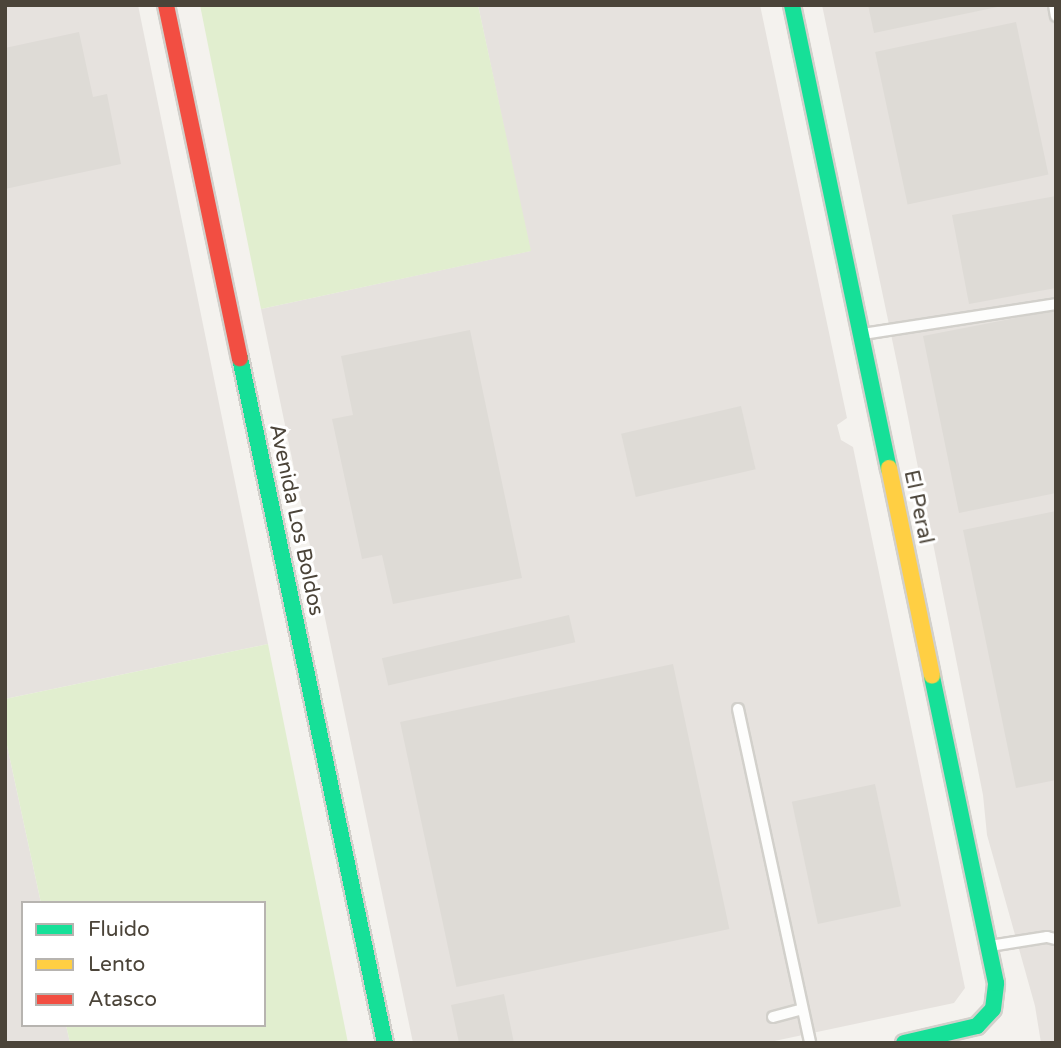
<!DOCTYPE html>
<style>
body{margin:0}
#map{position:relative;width:1061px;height:1048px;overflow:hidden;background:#f4f2ee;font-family:"Varela Round",sans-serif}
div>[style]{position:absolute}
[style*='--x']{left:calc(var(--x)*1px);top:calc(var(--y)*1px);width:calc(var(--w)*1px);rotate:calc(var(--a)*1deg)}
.industrial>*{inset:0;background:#e6e2de}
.green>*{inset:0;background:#e1eecf}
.building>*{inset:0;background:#dedbd6;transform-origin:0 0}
.roads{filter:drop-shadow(2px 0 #d2d0cb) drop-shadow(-2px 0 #d2d0cb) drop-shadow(0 2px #d2d0cb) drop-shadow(0 -2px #d2d0cb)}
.lane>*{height:10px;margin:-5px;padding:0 5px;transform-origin:5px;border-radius:5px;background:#fdfdfc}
.fast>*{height:16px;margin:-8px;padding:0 8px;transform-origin:8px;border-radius:8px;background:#16e098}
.slow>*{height:16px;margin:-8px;padding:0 8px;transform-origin:8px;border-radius:8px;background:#ffcf43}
.jam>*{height:16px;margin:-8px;padding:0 8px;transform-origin:8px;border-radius:8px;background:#f24e42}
span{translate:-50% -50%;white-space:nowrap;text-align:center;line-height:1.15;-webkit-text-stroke:6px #fff;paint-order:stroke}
.street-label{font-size:21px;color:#4b4439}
.frame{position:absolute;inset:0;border:7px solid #4b4439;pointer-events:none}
.legend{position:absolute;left:21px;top:901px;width:245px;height:126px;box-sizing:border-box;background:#fff;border:2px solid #b7b4b0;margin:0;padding:9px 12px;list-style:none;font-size:21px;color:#4b4439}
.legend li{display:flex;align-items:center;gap:14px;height:35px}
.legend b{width:35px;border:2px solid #b7b4b0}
</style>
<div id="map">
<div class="industrial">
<i style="clip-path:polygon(5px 5px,138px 5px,268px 644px,5px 699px)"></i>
<i style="clip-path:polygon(478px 5px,760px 5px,847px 418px,837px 425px,841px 440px,853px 447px,965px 988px,954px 1003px,765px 1043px,413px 1043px,261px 309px,530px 251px)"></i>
<i style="clip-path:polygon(822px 5px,1056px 5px,1056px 1043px,1041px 1043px,1035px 1006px,987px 835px,983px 795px,901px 382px)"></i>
<i style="clip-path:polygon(5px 736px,41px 903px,23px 903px,23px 1025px,66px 1025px,70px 1043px,5px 1043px)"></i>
</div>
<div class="green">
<i style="clip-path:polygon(200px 5px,478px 5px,531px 251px,261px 309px)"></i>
<i style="clip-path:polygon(268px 644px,348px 1043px,70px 1043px,66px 1025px,264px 1025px,264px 903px,41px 903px,5px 736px,5px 699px)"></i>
</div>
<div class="building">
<i style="clip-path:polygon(868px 5px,1002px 5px,1002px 6px,874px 33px)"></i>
<i style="left:1016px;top:22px;width:156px;height:144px;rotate:78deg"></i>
<i style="clip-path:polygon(79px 32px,93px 97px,107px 94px,121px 164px,5px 189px,5px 48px)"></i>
<i style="clip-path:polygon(1056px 196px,1056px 288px,969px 304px,952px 215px)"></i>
<i style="clip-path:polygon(1056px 310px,1056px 493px,959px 513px,923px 336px)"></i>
<i style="clip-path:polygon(470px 330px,522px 578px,393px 604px,382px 555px,362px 559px,332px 419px,353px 415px,341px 356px)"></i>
<i style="left:741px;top:406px;width:65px;height:123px;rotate:77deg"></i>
<i style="clip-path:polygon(1056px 511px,1056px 780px,1016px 788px,963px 530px)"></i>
<i style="left:569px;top:615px;width:28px;height:192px;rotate:77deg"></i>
<i style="left:673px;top:664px;width:271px;height:279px;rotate:78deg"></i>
<i style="left:875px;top:784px;width:125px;height:85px;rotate:78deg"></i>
<i style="clip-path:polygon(504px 994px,514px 1043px,459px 1043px,451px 1005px)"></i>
</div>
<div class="roads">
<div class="lane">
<i style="--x:1054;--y:5;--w:11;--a:80"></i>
<i style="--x:863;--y:334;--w:195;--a:-8.8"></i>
<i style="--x:738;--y:709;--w:342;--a:77.8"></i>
<i style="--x:990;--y:946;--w:58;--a:-9"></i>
<i style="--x:1047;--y:937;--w:9;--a:13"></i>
<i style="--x:773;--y:1017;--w:30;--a:-15"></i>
</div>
<div class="fast">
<i style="--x:792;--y:5;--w:473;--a:78.2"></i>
<i style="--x:240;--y:358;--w:700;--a:78.05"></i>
<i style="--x:904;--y:1043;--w:75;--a:-13.1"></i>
<i style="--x:977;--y:1026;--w:23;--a:-47"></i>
<i style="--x:993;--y:1009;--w:26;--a:-83"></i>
<i style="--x:996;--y:983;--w:314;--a:-101.8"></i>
</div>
<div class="slow">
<i style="--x:889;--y:468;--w:212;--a:78.3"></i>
</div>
<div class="jam">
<i style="--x:166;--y:5;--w:361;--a:78.2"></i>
</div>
</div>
<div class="street-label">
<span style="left:918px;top:507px;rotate:78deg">El Peral</span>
<span style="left:296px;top:520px;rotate:78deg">Avenida Los Boldos</span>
</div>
<div class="frame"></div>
<ul class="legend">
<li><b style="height:9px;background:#16e098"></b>Fluido</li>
<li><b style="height:9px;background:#ffcf43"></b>Lento</li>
<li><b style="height:9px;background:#f24e42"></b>Atasco</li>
</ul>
</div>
